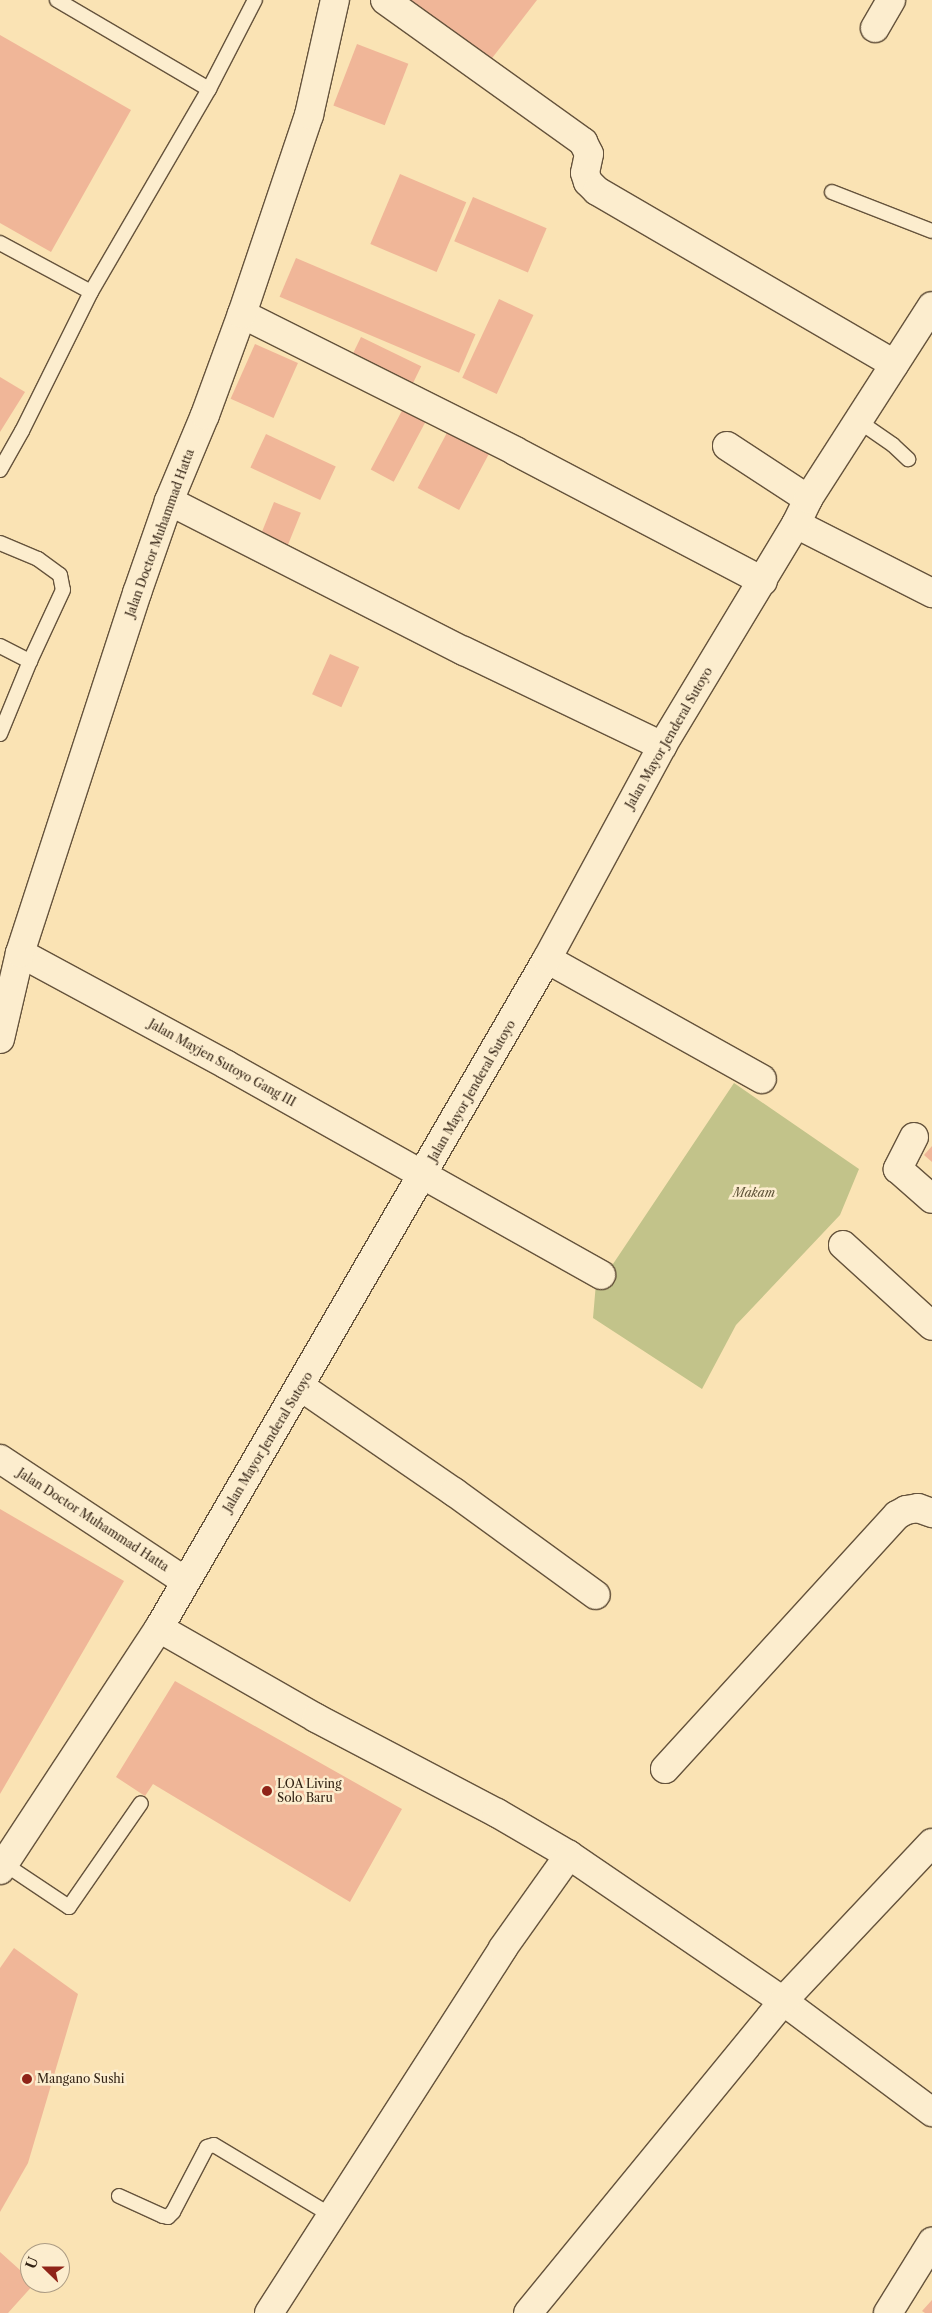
<!DOCTYPE html>
<style>
body{margin:0}
#map{position:relative;width:932px;height:2313px;overflow:hidden;background:#fae3b4;font-family:"Libre Caslon Text",serif}
div>[style]{position:absolute}
[style*='--x']{left:calc(var(--x)*1px);top:calc(var(--y)*1px);width:calc(var(--w)*1px);rotate:calc(var(--a)*1deg)}
.green>*{inset:0;background:#c2c38a}
.building>*{inset:0;background:#f0b698;transform-origin:0 0}
.roads{filter:drop-shadow(1px 0 #65533c) drop-shadow(-1px 0 #65533c) drop-shadow(0 1px #65533c) drop-shadow(0 -1px #65533c)}
.service>*{height:14px;margin:-7px;padding:0 7px;transform-origin:7px;border-radius:7px;background:#fcedce}
.minor>*{height:28px;margin:-14px;padding:0 14px;transform-origin:14px;border-radius:14px;background:#fcedce}
.dots>*{width:14px;height:14px;translate:-50% -50%;box-sizing:border-box;border:2px solid #fcedce;border-radius:50%}
span{translate:-50% -50%;white-space:nowrap;text-align:center;line-height:1.15;-webkit-text-stroke:5px #fcedce;paint-order:stroke}
.street-label{font-size:12px;color:#332314}
.park-label{font-size:12px;color:#5e5337;font-style:italic}
.poi-label{font-size:12px;color:#332314}
.left{translate:0 -50%;text-align:left}
.north{position:absolute;left:20px;top:2243px;width:50px;height:50px;box-sizing:border-box;background:#fcedce;border:1px solid #ac9c84;border-radius:50%;rotate:292deg;font-size:14px;font-weight:700;line-height:20px;text-align:center;color:#332314}
.north::after{content:'';display:block;margin:auto;width:18px;height:22px;background:#8f2418;clip-path:polygon(50% 0,100% 100%,50% 72%,0 100%)}
</style>
<div id="map">
<div class="green">
<i style="clip-path:polygon(734px 1083px,859px 1169px,840px 1215px,736px 1325px,702px 1389px,593px 1318px,596px 1283px,602px 1268px,613px 1264px)"></i>
</div>
<div class="building">
<i style="clip-path:polygon(409px 0,537px 0,489px 62px)"></i>
<i style="clip-path:polygon(0 35px,131px 110px,51px 252px,0 223px)"></i>
<i style="left:357px;top:44px;width:55px;height:66px;rotate:21deg"></i>
<i style="left:400px;top:174px;width:72px;height:76px;rotate:23deg"></i>
<i style="left:473px;top:197px;width:80px;height:48px;rotate:23deg"></i>
<i style="left:296px;top:258px;width:195px;height:42px;rotate:23deg"></i>
<i style="left:499px;top:299px;width:38px;height:87px;rotate:25deg"></i>
<i style="left:361px;top:337px;width:67px;height:30px;rotate:26deg"></i>
<i style="left:255px;top:344px;width:47px;height:60px;rotate:24deg"></i>
<i style="clip-path:polygon(0 377px,25px 392px,0 432px)"></i>
<i style="left:405px;top:405px;width:26px;height:73px;rotate:28deg"></i>
<i style="left:450px;top:427px;width:47px;height:69px;rotate:28deg"></i>
<i style="left:266px;top:434px;width:77px;height:37px;rotate:25deg"></i>
<i style="left:274px;top:502px;width:29px;height:38px;rotate:22deg"></i>
<i style="left:330px;top:654px;width:32px;height:44px;rotate:24deg"></i>
<i style="clip-path:polygon(932px 1146px,932px 1162px,924px 1155px)"></i>
<i style="clip-path:polygon(0 1509px,124px 1581px,0 1794px)"></i>
<i style="clip-path:polygon(175px 1681px,402px 1809px,350px 1902px,153px 1784px,145px 1796px,116px 1777px)"></i>
<i style="clip-path:polygon(14px 1948px,78px 1994px,28px 2163px,0 2212px,0 1968px)"></i>
<i style="clip-path:polygon(0 2252px,30px 2279px,30px 2283px,35px 2283px,8px 2313px,0 2313px)"></i>
<i style="clip-path:polygon(932px 2300px,932px 2313px,925px 2313px,922px 2311px)"></i>
</div>
<div class="roads">
<div class="service">
<i style="--x:57;--y:0;--w:176;--a:30.4"></i>
<i style="--x:832;--y:192;--w:107;--a:21.3"></i>
<i style="--x:0;--y:243;--w:103;--a:28.3"></i>
<i style="--x:91;--y:292;--w:235;--a:-59.8"></i>
<i style="--x:209;--y:89;--w:100;--a:-62.7"></i>
<i style="--x:857;--y:420;--w:44;--a:34.8"></i>
<i style="--x:893;--y:445;--w:21;--a:43"></i>
<i style="--x:0;--y:470;--w:45;--a:-60.6"></i>
<i style="--x:22;--y:431;--w:155;--a:-63.6"></i>
<i style="--x:0;--y:543;--w:41;--a:22.8"></i>
<i style="--x:38;--y:559;--w:27;--a:36"></i>
<i style="--x:60;--y:575;--w:15;--a:79"></i>
<i style="--x:63;--y:590;--w:78;--a:114.9"></i>
<i style="--x:0;--y:646;--w:34;--a:27"></i>
<i style="--x:30;--y:661;--w:79;--a:112.3"></i>
<i style="--x:0;--y:1861;--w:83;--a:33.7"></i>
<i style="--x:69;--y:1907;--w:126;--a:-55.3"></i>
<i style="--x:119;--y:2196;--w:48;--a:24.4"></i>
<i style="--x:163;--y:2216;--w:5;--a:11"></i>
<i style="--x:168;--y:2217;--w:7;--a:-45"></i>
<i style="--x:173;--y:2212;--w:73;--a:-62.4"></i>
<i style="--x:207;--y:2147;--w:7;--a:-16"></i>
<i style="--x:214;--y:2145;--w:138;--a:31"></i>
</div>
<div class="minor">
<i style="--x:385;--y:0;--w:244;--a:35.6"></i>
<i style="--x:583;--y:142;--w:13;--a:63"></i>
<i style="--x:589;--y:154;--w:19;--a:102"></i>
<i style="--x:585;--y:173;--w:9;--a:72"></i>
<i style="--x:588;--y:182;--w:13;--a:45"></i>
<i style="--x:597;--y:191;--w:344;--a:30.2"></i>
<i style="--x:875;--y:28;--w:32;--a:-60"></i>
<i style="--x:242;--y:314;--w:305;--a:26.6"></i>
<i style="--x:515;--y:451;--w:280;--a:27.7"></i>
<i style="--x:727;--y:446;--w:97;--a:33.2"></i>
<i style="--x:169;--y:501;--w:331;--a:27"></i>
<i style="--x:464;--y:651;--w:220;--a:25.6"></i>
<i style="--x:796;--y:524;--w:153;--a:26.9"></i>
<i style="--x:20;--y:953;--w:235;--a:28.4"></i>
<i style="--x:227;--y:1065;--w:429;--a:29.3"></i>
<i style="--x:547;--y:959;--w:246;--a:29.2"></i>
<i style="--x:0;--y:1039;--w:88;--a:-76.9"></i>
<i style="--x:20;--y:953;--w:379;--a:-72"></i>
<i style="--x:137;--y:593;--w:97;--a:-70.8"></i>
<i style="--x:169;--y:501;--w:93;--a:-67.3"></i>
<i style="--x:205;--y:415;--w:108;--a:-69.9"></i>
<i style="--x:242;--y:314;--w:210;--a:-71.4"></i>
<i style="--x:309;--y:115;--w:118;--a:-77.3"></i>
<i style="--x:914;--y:1137;--w:36;--a:117"></i>
<i style="--x:898;--y:1169;--w:45;--a:41.4"></i>
<i style="--x:843;--y:1245;--w:120;--a:42.3"></i>
<i style="--x:301;--y:1387;--w:186;--a:34.5"></i>
<i style="--x:454;--y:1492;--w:175;--a:36"></i>
<i style="--x:0;--y:1459;--w:222;--a:33.4"></i>
<i style="--x:159;--y:1628;--w:181;--a:29.8"></i>
<i style="--x:316;--y:1718;--w:204;--a:27.7"></i>
<i style="--x:497;--y:1813;--w:83;--a:30.3"></i>
<i style="--x:569;--y:1855;--w:259;--a:34.3"></i>
<i style="--x:783;--y:2001;--w:186;--a:36.7"></i>
<i style="--x:665;--y:1769;--w:344;--a:-47.6"></i>
<i style="--x:897;--y:1515;--w:10;--a:-29"></i>
<i style="--x:906;--y:1510;--w:12;--a:-9"></i>
<i style="--x:918;--y:1508;--w:15;--a:20"></i>
<i style="--x:0;--y:1870;--w:290;--a:-56.7"></i>
<i style="--x:159;--y:1628;--w:773;--a:-59.89"></i>
<i style="--x:547;--y:959;--w:242;--a:-61.6"></i>
<i style="--x:662;--y:746;--w:259;--a:-58.9"></i>
<i style="--x:796;--y:524;--w:28;--a:-64"></i>
<i style="--x:808;--y:499;--w:229;--a:-57.3"></i>
<i style="--x:269;--y:2313;--w:434;--a:-57.3"></i>
<i style="--x:503;--y:1948;--w:114;--a:-54.6"></i>
<i style="--x:528;--y:2313;--w:403;--a:-50.7"></i>
<i style="--x:783;--y:2001;--w:217;--a:-46.7"></i>
<i style="--x:888;--y:2313;--w:84;--a:-58.2"></i>
</div>
</div>
<div class="dots">
<i style="left:267px;top:1791px;background:#8f2418"></i>
<i style="left:27px;top:2079px;background:#8f2418"></i>
</div>
<div class="street-label">
<span style="left:160px;top:533px;rotate:-70deg">Jalan Doctor Muhammad Hatta</span>
<span style="left:669px;top:738px;rotate:-60deg">Jalan Mayor Jenderal Sutoyo</span>
<span style="left:222px;top:1063px;rotate:29deg">Jalan Mayjen Sutoyo Gang III</span>
<span style="left:472px;top:1091px;rotate:-60deg">Jalan Mayor Jenderal Sutoyo</span>
<span style="left:268px;top:1442px;rotate:-59deg">Jalan Mayor Jenderal Sutoyo</span>
<span style="left:93px;top:1520px;rotate:33deg">Jalan Doctor Muhammad Hatta</span>
</div>
<div class="park-label">
<span style="left:754px;top:1193px">Makam</span>
</div>
<div class="poi-label">
<span class="left" style="left:277px;top:1791px">LOA Living<br>Solo Baru</span>
<span class="left" style="left:37px;top:2079px">Mangano Sushi</span>
</div>
<div class="north">U</div>
</div>
